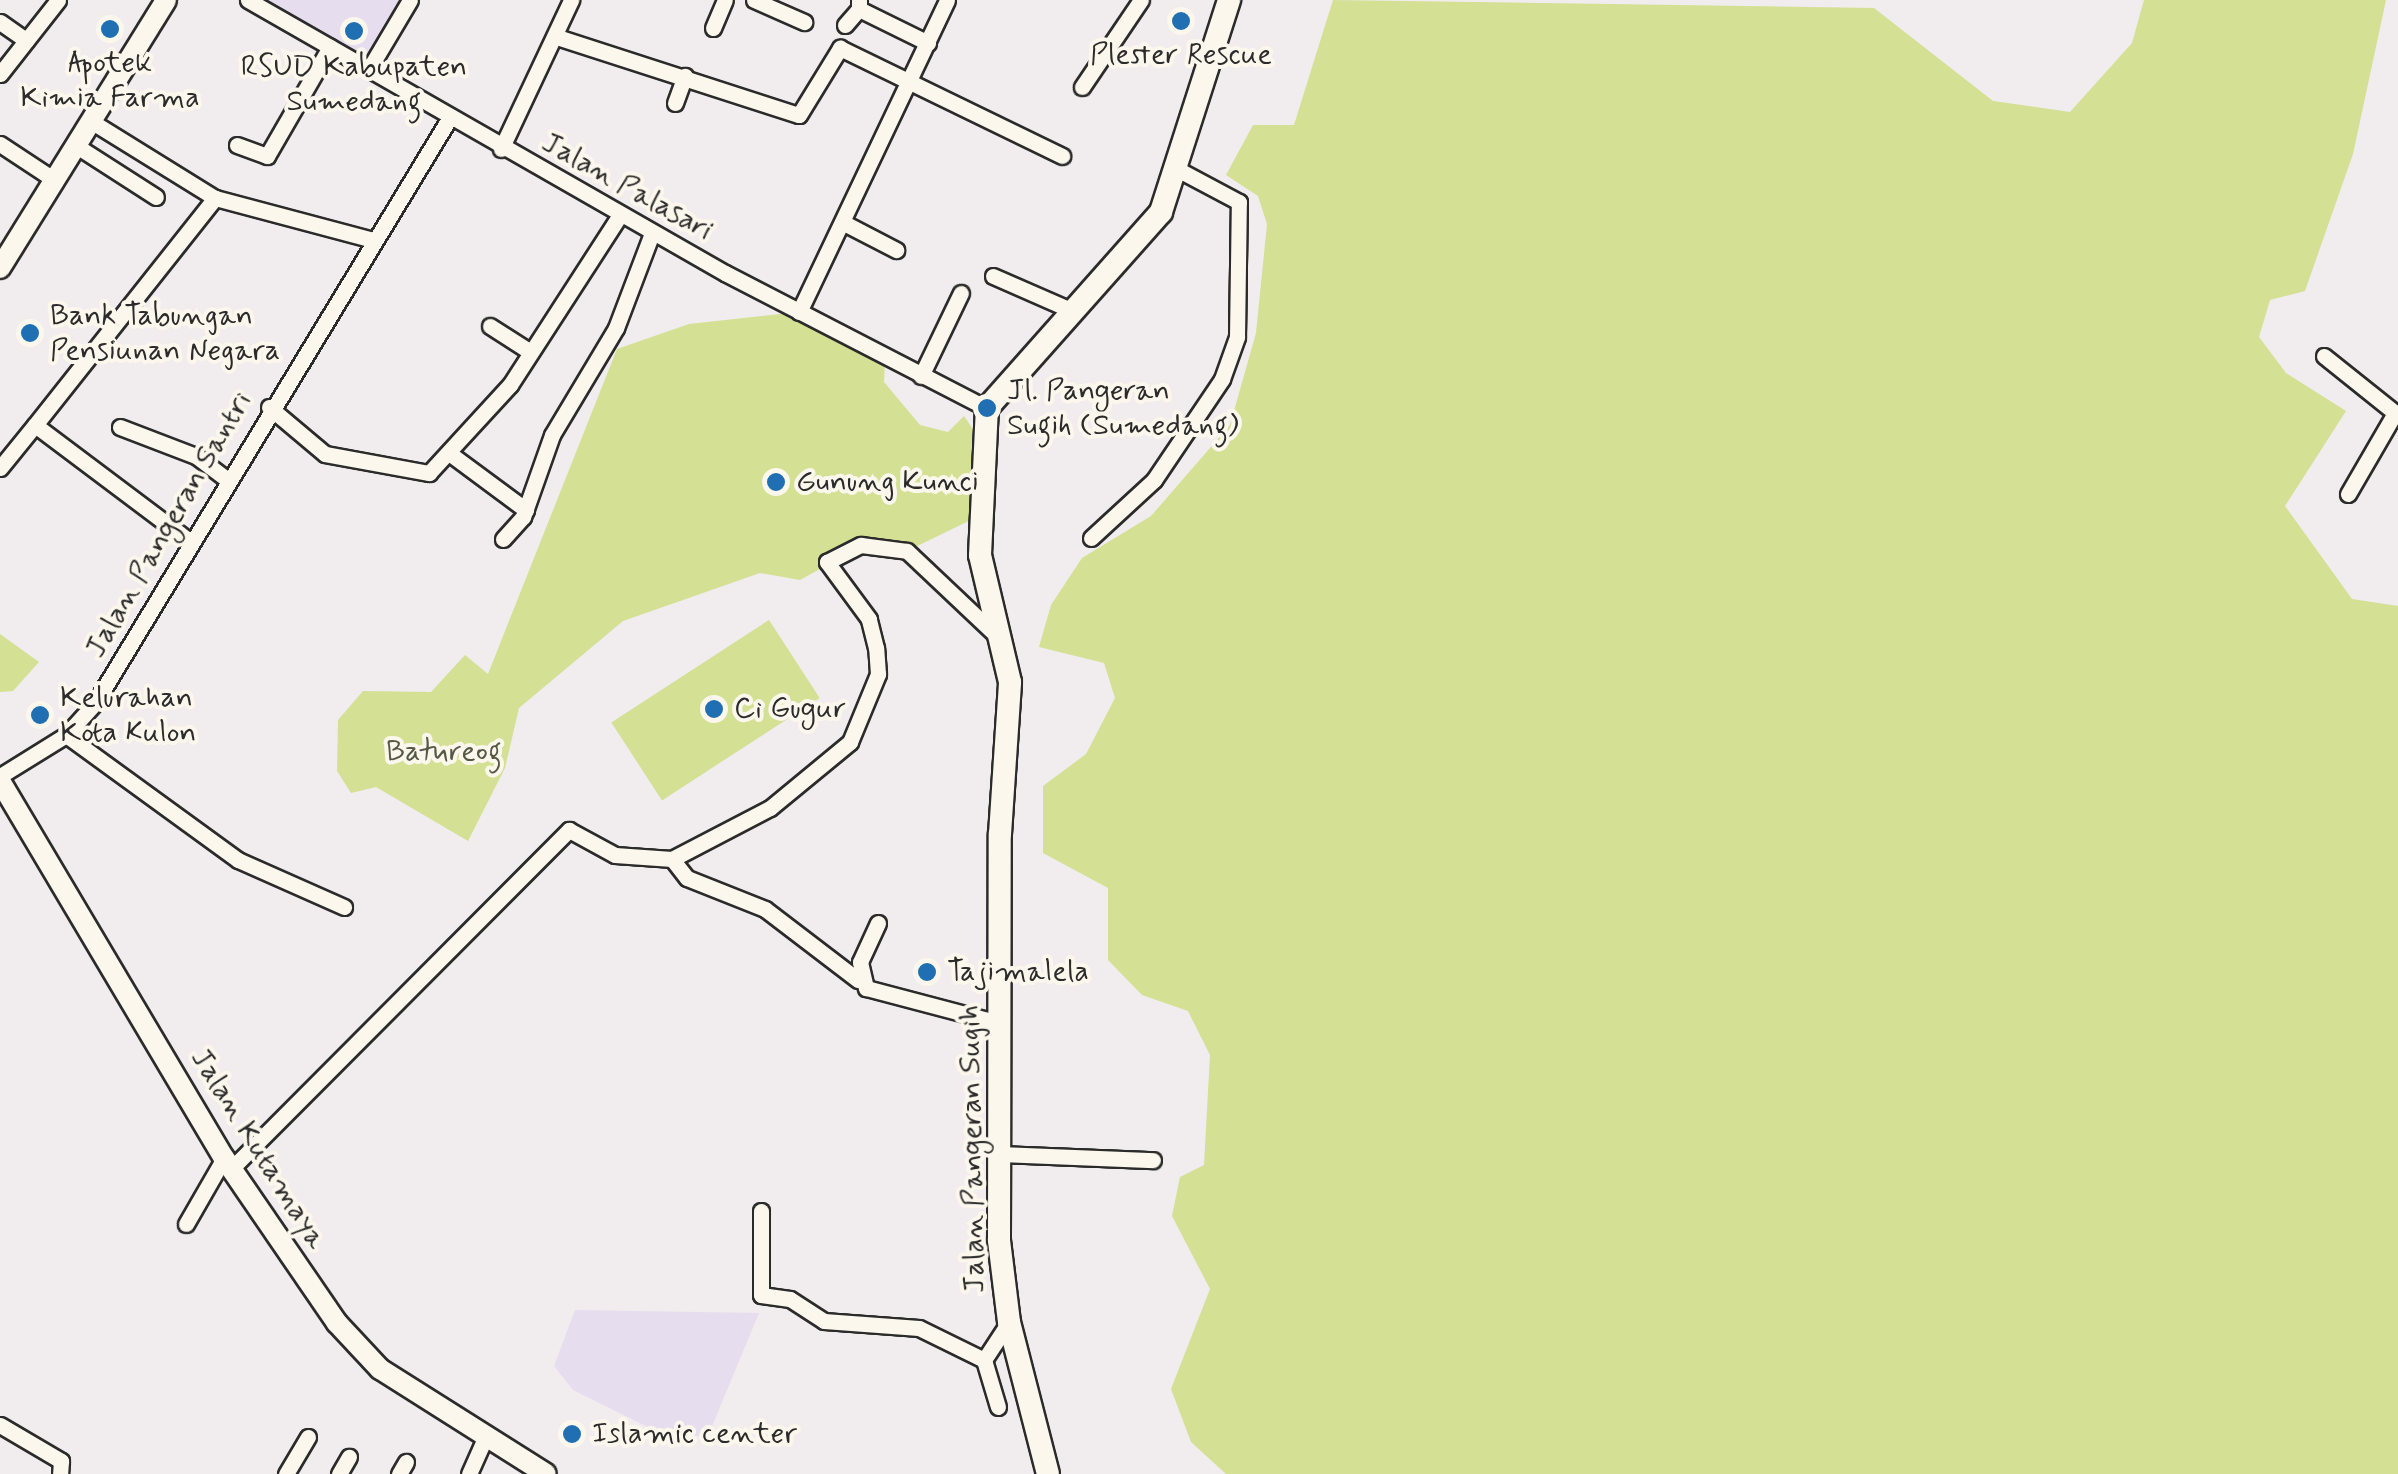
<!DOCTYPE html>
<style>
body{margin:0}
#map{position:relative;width:2398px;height:1474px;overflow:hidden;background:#f1eced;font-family:Mynerve,sans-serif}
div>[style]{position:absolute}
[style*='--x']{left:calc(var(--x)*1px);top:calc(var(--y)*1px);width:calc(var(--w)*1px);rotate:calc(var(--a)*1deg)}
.built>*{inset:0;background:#e6deee}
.green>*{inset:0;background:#d4e093;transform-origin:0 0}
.roads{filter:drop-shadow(2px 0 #2b2b2b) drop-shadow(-2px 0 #2b2b2b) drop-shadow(0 2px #2b2b2b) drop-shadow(0 -2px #2b2b2b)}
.minor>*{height:15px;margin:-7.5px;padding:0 7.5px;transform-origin:7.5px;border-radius:7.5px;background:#fbf7ec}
.major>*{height:20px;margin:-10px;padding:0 10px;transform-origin:10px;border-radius:10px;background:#fbf7ec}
.highway>*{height:22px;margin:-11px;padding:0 11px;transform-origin:11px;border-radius:11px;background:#fbf7ec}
.dots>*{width:28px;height:28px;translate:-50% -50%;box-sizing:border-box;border:5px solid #fbf7ec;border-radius:50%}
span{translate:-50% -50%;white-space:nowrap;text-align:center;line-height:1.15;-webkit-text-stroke:8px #fbf7ec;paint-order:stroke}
.poi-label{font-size:30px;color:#2b2b2b}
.left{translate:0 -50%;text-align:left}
.street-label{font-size:30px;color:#2b2b2b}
.park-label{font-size:30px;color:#555845}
</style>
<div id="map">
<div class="built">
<i style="clip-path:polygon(268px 0,408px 0,370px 61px)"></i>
<i style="clip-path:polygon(575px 1310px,759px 1313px,710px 1431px,680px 1443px,573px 1390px,554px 1366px)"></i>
</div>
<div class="green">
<i style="clip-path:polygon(1333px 0,1874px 8px,1993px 101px,2070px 112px,2132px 43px,2144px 0,2386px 0,2353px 154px,2305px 291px,2270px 300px,2259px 337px,2286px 373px,2346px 411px,2285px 506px,2352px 599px,2398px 606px,2398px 1474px,1226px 1474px,1191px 1442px,1171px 1389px,1210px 1289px,1172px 1216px,1180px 1177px,1204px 1165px,1210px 1055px,1188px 1011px,1142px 995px,1108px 960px,1108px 888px,1043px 853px,1043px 786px,1086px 754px,1115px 698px,1104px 663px,1039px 647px,1051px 605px,1082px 558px,1151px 516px,1230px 425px,1256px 333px,1267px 224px,1258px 196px,1226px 175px,1253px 125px,1294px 125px)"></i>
<i style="clip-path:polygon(799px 312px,885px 358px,884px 382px,920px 425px,948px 432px,964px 416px,987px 450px,983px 514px,907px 551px,856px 549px,800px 580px,760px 573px,623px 621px,519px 708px,505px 768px,468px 841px,376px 787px,351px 793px,337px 771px,338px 720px,363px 691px,431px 692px,465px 655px,488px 674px,617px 349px,689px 324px)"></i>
<i style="left:769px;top:620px;width:93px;height:188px;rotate:57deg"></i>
<i style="clip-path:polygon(0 634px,39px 662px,13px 691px,0 692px)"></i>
</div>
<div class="roads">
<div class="minor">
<i style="--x:248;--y:0;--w:550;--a:29.78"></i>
<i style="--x:725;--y:273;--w:295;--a:27.3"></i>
<i style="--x:754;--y:0;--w:55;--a:23.7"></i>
<i style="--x:859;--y:0;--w:9;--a:90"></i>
<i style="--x:859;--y:9;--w:77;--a:26.2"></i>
<i style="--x:0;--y:22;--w:32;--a:35"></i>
<i style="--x:845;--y:25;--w:21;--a:-49"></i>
<i style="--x:713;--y:28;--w:30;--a:-67"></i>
<i style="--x:557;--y:37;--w:254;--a:17.9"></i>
<i style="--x:799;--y:115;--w:79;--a:-58.5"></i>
<i style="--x:840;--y:48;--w:247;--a:25.9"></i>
<i style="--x:369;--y:69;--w:80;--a:-59.3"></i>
<i style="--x:0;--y:74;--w:94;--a:-51.9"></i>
<i style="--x:1082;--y:87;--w:105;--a:-55.9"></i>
<i style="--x:675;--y:103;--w:29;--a:-70"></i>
<i style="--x:0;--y:144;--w:64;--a:33.4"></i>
<i style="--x:75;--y:145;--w:96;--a:32.7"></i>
<i style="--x:237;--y:145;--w:32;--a:20"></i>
<i style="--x:267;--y:156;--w:126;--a:-60"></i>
<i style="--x:501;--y:149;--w:165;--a:-64.8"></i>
<i style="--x:215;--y:198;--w:163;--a:14.9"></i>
<i style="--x:844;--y:223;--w:59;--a:27.4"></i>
<i style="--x:993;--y:276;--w:87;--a:23.6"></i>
<i style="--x:799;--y:312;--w:345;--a:-64.6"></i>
<i style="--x:490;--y:326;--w:46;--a:32.7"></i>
<i style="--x:2324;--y:356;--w:95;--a:38.6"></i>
<i style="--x:921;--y:376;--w:92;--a:-64.3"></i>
<i style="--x:269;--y:407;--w:73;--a:40"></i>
<i style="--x:325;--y:454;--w:106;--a:10.4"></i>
<i style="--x:429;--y:473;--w:120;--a:-47.4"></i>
<i style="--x:510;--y:385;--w:202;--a:-57.1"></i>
<i style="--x:35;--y:425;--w:290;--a:-51.6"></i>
<i style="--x:215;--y:198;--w:146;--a:-148.2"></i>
<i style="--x:120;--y:427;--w:81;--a:20.9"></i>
<i style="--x:196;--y:456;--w:39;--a:37"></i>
<i style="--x:449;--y:453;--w:96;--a:36.5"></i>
<i style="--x:0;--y:468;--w:55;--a:-50.9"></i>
<i style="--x:35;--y:425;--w:196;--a:36.9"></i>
<i style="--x:2348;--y:494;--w:94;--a:-59.9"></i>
<i style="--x:1091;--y:538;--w:86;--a:-42.6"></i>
<i style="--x:1154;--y:480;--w:122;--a:-56"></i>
<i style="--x:1222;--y:379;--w:45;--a:-70.3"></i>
<i style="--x:1237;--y:337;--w:135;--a:-89.2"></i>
<i style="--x:1239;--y:202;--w:70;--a:-152"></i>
<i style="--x:503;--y:539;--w:30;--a:-48"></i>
<i style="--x:523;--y:517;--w:87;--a:-70.5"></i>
<i style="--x:552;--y:435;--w:125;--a:-59.1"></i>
<i style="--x:616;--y:328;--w:102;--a:-69.2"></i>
<i style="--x:66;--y:735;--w:213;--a:36"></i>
<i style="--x:238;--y:860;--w:116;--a:23.9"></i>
<i style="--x:0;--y:776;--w:78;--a:-31.8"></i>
<i style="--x:66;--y:735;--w:43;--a:-47.8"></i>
<i style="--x:95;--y:703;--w:683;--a:-58.78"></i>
<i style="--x:672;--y:859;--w:24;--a:52"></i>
<i style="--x:687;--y:878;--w:84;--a:21.7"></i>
<i style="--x:765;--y:909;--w:117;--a:37.4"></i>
<i style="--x:878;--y:923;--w:43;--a:114.8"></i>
<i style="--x:860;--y:962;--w:27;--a:77"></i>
<i style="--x:866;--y:988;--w:138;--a:14.7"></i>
<i style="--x:1001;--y:1154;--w:152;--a:2.3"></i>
<i style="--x:231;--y:1169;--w:479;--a:-45.1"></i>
<i style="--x:569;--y:830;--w:52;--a:28.5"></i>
<i style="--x:615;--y:855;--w:57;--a:4"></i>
<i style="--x:672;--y:859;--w:110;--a:-27.5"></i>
<i style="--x:770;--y:808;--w:104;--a:-39.5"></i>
<i style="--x:850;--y:742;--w:74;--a:-67.6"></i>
<i style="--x:878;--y:674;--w:26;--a:-94"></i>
<i style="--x:876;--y:648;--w:30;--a:-104"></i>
<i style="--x:869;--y:619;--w:71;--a:-126.4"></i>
<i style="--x:827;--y:562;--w:38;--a:-27"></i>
<i style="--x:861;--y:545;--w:46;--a:7.4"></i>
<i style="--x:907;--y:551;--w:127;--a:43.4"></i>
<i style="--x:761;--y:1211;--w:84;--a:90"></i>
<i style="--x:761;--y:1295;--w:29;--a:8"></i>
<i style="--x:790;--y:1299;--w:40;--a:32.9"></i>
<i style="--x:824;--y:1321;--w:95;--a:4.2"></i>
<i style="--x:919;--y:1328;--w:72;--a:26.2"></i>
<i style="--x:984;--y:1360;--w:45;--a:-56.7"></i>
<i style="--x:186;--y:1224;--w:76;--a:-60.1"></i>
<i style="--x:984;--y:1360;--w:49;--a:73.4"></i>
<i style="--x:0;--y:1425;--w:71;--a:30.5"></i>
<i style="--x:61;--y:1461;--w:13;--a:94"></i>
<i style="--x:286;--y:1474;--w:43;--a:-59.3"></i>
<i style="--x:339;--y:1474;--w:20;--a:-60"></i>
<i style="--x:399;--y:1474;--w:14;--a:-60"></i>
<i style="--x:469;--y:1474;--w:36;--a:-66"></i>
</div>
<div class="major">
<i style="--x:0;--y:268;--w:315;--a:-58.2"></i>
<i style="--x:0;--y:781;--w:439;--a:59.3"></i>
<i style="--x:224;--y:1158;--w:200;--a:55.6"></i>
<i style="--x:337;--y:1323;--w:63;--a:46.9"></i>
<i style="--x:380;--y:1369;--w:196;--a:32.3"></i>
</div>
<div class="highway">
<i style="--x:1048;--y:1474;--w:157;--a:-104.4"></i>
<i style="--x:1009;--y:1322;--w:83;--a:-97"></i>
<i style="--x:999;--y:1240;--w:406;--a:-89.9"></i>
<i style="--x:1000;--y:834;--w:152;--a:-86.2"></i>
<i style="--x:1010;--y:682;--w:130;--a:-103.3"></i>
<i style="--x:980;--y:555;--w:147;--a:-87.3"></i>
<i style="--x:987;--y:408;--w:262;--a:-48.4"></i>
<i style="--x:1161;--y:212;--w:223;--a:-72.2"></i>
</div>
</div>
<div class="dots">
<i style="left:1181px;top:21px;background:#1f6fb2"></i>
<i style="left:110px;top:29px;background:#1f6fb2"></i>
<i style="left:354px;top:31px;background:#1f6fb2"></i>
<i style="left:30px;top:333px;background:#1f6fb2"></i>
<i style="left:987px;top:408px;background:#1f6fb2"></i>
<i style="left:776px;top:482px;background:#1f6fb2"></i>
<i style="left:714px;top:709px;background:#1f6fb2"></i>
<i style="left:40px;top:715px;background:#1f6fb2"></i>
<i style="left:927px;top:972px;background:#1f6fb2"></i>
<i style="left:572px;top:1434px;background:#1f6fb2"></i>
</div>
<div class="poi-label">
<span style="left:1181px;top:55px">Plester Rescue</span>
<span style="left:110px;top:80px">Apotek<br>Kimia Farma</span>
<span style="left:354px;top:84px">RSUD Kabupaten<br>Sumedang</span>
<span class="left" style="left:50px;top:333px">Bank Tabungan<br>Pensiunan Negara</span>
<span class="left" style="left:1007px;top:408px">Jl. Pangeran<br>Sugih (Sumedang)</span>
<span class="left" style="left:796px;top:482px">Gunung Kunci</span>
<span class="left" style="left:60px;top:715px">Kelurahan<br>Kota Kulon</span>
<span class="left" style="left:734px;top:709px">Ci Gugur</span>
<span class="left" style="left:947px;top:972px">Tajimalela</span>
<span class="left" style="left:592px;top:1434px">Islamic center</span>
</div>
<div class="street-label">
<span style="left:627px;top:187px;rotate:29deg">Jalan Palasari</span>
<span style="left:169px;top:525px;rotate:-60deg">Jalan Pangeran Santri</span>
<span style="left:258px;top:1149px;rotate:58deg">Jalan Kutamaya</span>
<span style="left:973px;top:1149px;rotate:-91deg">Jalan Pangeran Sugih</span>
</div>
<div class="park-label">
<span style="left:444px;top:752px">Batureog</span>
</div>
</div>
